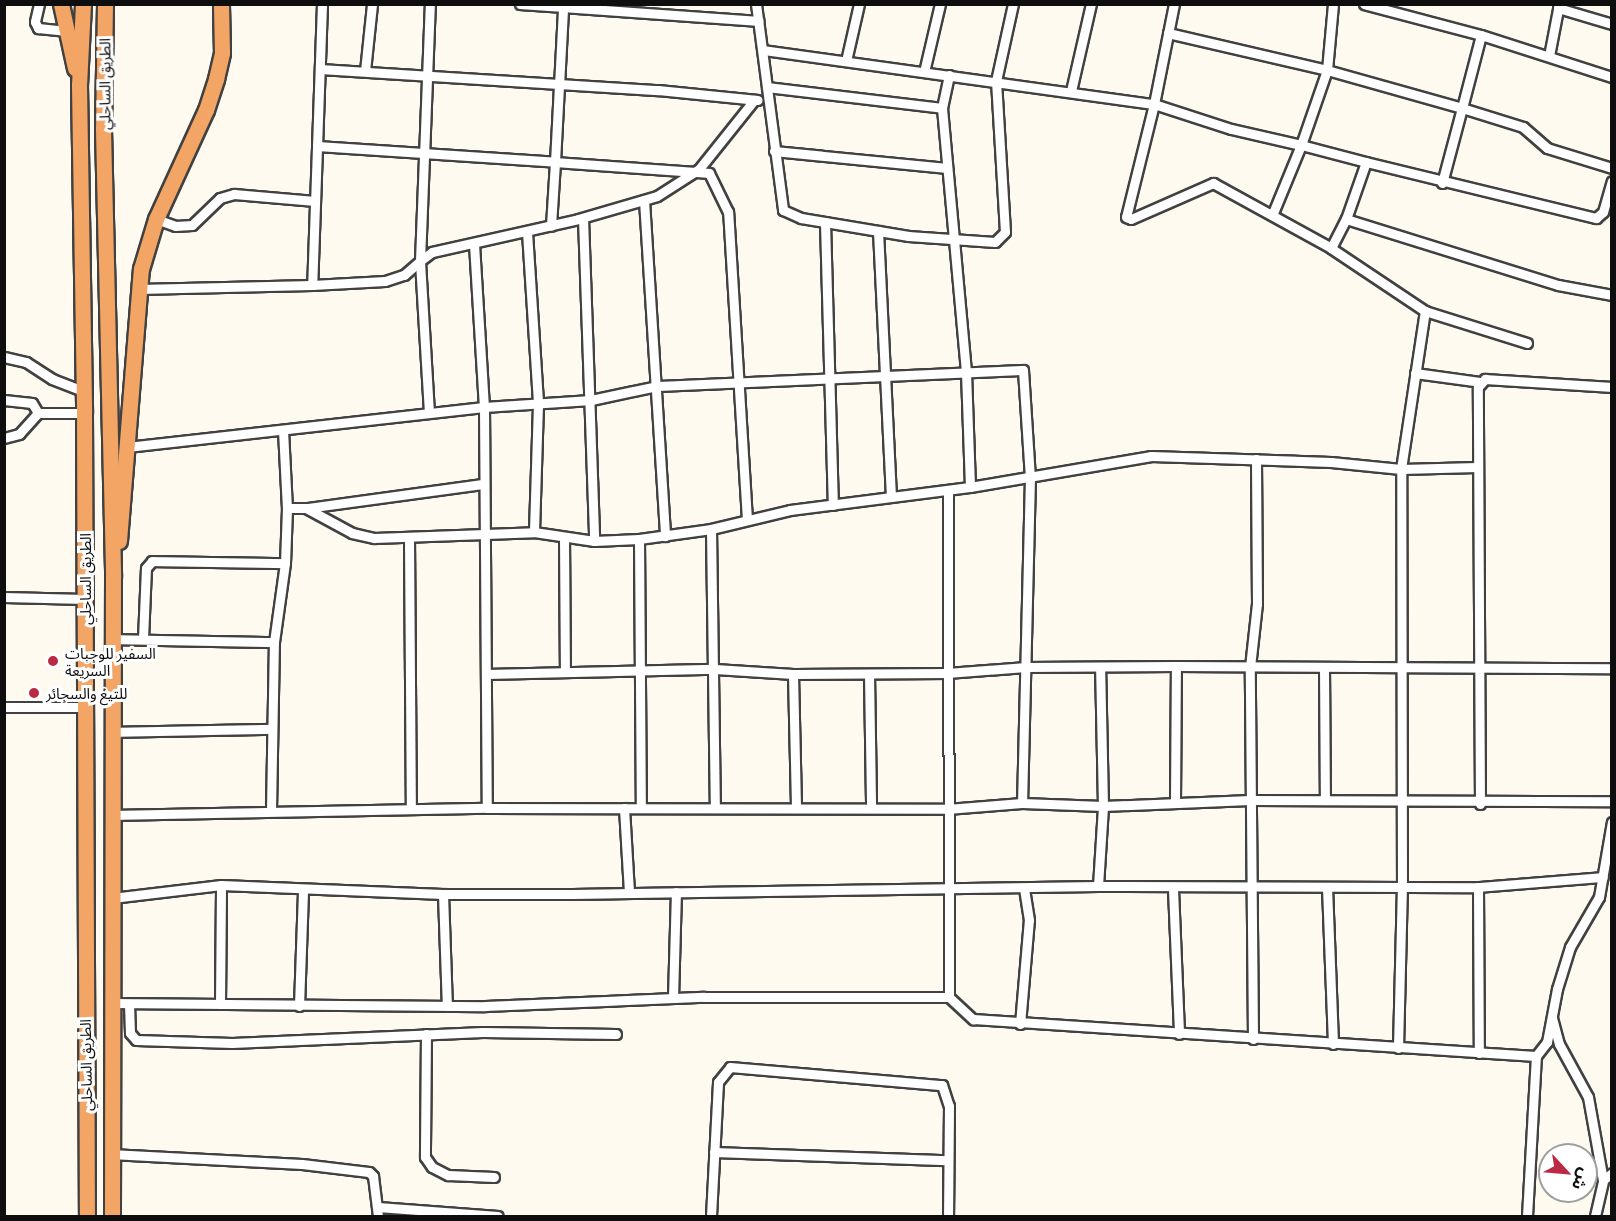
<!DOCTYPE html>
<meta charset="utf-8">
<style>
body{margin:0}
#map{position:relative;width:1616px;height:1221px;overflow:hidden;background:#fffaf0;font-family:Literata,"Noto Sans Arabic",serif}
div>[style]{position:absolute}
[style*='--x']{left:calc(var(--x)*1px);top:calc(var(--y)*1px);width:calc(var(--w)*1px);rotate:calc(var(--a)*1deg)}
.roads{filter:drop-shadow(2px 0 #414141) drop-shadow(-2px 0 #414141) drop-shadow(0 2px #414141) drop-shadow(0 -2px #414141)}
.minor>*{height:9px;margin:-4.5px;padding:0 4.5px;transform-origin:4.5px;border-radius:4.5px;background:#fff}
.trunk>*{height:15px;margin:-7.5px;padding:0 7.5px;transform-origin:7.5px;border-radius:7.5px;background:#f2a564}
.dots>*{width:16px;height:16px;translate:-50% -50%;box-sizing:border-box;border:3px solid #fff;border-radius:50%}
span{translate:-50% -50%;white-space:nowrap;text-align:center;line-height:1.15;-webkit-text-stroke:6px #fff;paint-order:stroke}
.street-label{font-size:15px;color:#0e0e0e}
.poi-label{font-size:15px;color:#0e0e0e}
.left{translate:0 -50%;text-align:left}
.frame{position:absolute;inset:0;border:6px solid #0e0e0e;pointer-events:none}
.north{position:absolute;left:1538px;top:1143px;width:60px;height:60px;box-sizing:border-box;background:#fff;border:2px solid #9f9f9f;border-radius:50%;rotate:116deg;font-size:16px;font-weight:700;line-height:24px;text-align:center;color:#0e0e0e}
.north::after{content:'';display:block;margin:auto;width:21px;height:27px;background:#bb2a45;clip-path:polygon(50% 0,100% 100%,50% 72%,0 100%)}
</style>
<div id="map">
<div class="roads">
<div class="minor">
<i style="--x:39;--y:4;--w:18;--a:103"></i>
<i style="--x:35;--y:22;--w:7;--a:63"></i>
<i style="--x:38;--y:28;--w:29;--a:6"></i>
<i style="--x:322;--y:4;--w:281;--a:92"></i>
<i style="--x:312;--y:285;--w:73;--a:-3.1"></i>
<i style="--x:385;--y:281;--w:20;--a:-18"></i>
<i style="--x:404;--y:275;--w:21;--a:-41"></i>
<i style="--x:420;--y:261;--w:257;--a:-87.8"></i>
<i style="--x:520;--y:4;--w:43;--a:4"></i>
<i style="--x:756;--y:4;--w:208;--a:82.5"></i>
<i style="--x:783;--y:210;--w:20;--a:24"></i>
<i style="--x:801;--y:218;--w:109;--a:9.5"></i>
<i style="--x:908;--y:236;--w:87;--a:3.9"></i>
<i style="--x:995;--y:242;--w:14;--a:-45"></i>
<i style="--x:1005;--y:232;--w:151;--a:-93.4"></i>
<i style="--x:996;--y:81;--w:79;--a:-77.6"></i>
<i style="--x:1558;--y:8;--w:56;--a:16.5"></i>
<i style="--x:1168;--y:33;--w:163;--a:13.1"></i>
<i style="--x:1327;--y:70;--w:66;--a:-84.8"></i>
<i style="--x:1481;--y:35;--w:138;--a:17.8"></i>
<i style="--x:763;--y:50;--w:395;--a:7.9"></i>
<i style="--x:1154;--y:104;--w:102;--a:-78.7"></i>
<i style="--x:1549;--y:56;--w:53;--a:-79.1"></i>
<i style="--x:846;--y:61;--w:58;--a:-77.2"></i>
<i style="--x:320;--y:69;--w:339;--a:3.6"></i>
<i style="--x:658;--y:90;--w:100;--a:5.7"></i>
<i style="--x:365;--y:71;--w:67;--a:-84"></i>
<i style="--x:924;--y:72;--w:70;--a:-76.8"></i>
<i style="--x:949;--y:75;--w:34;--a:102"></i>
<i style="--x:942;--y:108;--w:265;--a:84.8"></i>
<i style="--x:966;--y:372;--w:115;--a:88"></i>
<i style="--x:767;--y:87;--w:176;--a:6.8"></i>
<i style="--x:1071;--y:91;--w:89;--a:-77.1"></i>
<i style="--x:317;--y:146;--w:239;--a:3.8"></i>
<i style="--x:555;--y:162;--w:64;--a:93.6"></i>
<i style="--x:774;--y:151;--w:174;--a:5.6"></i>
<i style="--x:1366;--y:162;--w:237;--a:13.7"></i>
<i style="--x:1596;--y:218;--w:9;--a:-41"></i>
<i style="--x:1603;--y:212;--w:32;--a:-74"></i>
<i style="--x:1442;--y:183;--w:78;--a:-75.1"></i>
<i style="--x:1462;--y:108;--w:64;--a:17.3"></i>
<i style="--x:1523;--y:127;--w:32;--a:41"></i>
<i style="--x:1547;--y:148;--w:68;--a:17.1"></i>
<i style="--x:644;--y:200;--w:337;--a:86.4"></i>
<i style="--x:1273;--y:213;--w:74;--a:-67.6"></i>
<i style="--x:1301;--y:145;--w:72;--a:-167.1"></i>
<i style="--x:1231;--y:129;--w:81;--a:-162"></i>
<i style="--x:1154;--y:104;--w:116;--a:103.9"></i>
<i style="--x:1126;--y:217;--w:5;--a:22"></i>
<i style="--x:1131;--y:219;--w:90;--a:-23.7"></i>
<i style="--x:1213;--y:183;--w:135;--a:28.8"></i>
<i style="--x:583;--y:218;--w:323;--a:88"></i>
<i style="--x:156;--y:219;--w:20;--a:20"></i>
<i style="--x:175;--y:226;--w:17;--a:-3"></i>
<i style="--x:192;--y:225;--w:39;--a:-44"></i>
<i style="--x:220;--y:198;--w:15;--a:-16"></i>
<i style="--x:234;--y:194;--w:81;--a:4.9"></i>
<i style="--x:1346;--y:219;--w:60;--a:-70.7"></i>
<i style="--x:1366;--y:162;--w:67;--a:-165.3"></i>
<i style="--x:1301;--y:145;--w:79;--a:-70.9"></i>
<i style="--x:1327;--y:70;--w:140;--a:15.7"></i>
<i style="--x:1462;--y:108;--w:75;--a:-75.4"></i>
<i style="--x:1481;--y:35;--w:121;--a:-165.2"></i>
<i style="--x:825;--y:222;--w:283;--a:88.4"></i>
<i style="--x:878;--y:231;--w:266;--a:87.2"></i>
<i style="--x:527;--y:232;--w:172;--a:86.3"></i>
<i style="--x:538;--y:404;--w:128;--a:91.8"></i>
<i style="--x:474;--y:244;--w:163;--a:86.5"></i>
<i style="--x:484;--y:407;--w:401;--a:89.6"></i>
<i style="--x:138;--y:289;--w:174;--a:-1.3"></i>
<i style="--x:1527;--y:343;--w:107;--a:-162.6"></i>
<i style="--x:1425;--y:311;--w:113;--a:-146.2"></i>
<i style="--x:1331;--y:248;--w:33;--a:-63"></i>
<i style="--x:1346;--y:219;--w:222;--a:17.3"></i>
<i style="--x:1558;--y:285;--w:55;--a:10.5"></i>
<i style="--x:4;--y:357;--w:23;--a:13"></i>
<i style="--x:26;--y:362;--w:31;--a:33"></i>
<i style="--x:52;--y:379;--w:34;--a:21"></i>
<i style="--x:1415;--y:373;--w:67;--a:7.8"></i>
<i style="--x:4;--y:400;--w:28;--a:6"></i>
<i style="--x:32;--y:403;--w:12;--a:59"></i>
<i style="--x:429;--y:413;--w:152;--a:-93.4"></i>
<i style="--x:420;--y:261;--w:15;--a:-37"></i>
<i style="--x:432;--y:252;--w:150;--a:-12.7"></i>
<i style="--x:578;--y:219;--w:82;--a:-16.2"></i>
<i style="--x:657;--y:196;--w:50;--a:-32.7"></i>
<i style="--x:699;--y:169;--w:88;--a:-51.4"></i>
<i style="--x:283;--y:430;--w:78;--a:87.1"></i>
<i style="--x:4;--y:438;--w:16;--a:-15"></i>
<i style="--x:19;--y:434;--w:28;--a:-48"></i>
<i style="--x:38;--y:413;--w:46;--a:0"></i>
<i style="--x:127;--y:447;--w:359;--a:-6.4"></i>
<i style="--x:484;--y:407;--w:107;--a:-3.7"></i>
<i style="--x:591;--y:400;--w:67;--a:-12"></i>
<i style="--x:657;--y:386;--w:366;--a:-2.5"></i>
<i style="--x:1023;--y:370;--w:107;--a:86.3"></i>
<i style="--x:1030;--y:477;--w:326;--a:91.4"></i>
<i style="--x:948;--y:490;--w:507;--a:89.89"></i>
<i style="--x:949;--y:997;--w:33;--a:43"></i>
<i style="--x:973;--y:1019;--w:564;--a:3.76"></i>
<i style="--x:1536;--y:1056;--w:18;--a:-52"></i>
<i style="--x:1547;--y:1042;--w:54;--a:-79.3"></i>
<i style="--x:1557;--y:989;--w:44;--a:-72.8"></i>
<i style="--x:1570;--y:947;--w:58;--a:-59.9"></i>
<i style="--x:1599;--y:897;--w:76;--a:-80.2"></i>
<i style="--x:307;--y:508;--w:178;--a:-7.8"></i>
<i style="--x:747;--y:520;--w:309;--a:-93.5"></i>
<i style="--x:728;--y:212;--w:43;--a:-116"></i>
<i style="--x:709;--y:173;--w:154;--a:-175.9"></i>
<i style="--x:555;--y:162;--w:155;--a:-87"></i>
<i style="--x:563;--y:7;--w:196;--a:4.1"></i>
<i style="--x:711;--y:529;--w:279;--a:89.2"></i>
<i style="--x:564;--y:537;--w:135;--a:89.6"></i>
<i style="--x:409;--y:538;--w:270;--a:89.6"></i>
<i style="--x:639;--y:539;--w:269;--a:89.6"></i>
<i style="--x:4;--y:597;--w:81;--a:1.4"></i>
<i style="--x:111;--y:639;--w:163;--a:1.1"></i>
<i style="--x:143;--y:639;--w:71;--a:-87.6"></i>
<i style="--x:146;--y:568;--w:9;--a:-49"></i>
<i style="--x:152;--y:561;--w:133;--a:0.9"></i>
<i style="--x:1324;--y:667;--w:132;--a:89.6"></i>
<i style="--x:486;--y:674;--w:229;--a:-1.3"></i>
<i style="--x:715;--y:669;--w:78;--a:3.7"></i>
<i style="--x:793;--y:674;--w:154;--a:-0.4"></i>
<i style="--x:947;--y:673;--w:79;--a:-4.3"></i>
<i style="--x:1026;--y:667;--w:150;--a:-0.4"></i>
<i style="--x:1176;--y:666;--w:436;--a:0.3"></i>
<i style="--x:793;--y:674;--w:134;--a:88.7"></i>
<i style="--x:869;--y:674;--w:134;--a:89.1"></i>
<i style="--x:4;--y:707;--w:81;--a:0"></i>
<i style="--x:111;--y:732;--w:160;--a:-1.1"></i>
<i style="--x:1175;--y:801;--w:135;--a:-89.6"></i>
<i style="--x:1480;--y:804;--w:417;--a:-90.3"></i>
<i style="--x:1478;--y:387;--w:11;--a:-49"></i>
<i style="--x:1485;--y:379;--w:127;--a:3.6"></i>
<i style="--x:624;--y:808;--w:85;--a:86.6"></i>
<i style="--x:271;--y:811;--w:169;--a:-89"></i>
<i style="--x:274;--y:642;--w:80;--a:-82.1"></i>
<i style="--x:285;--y:563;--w:55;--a:-87.9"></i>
<i style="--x:287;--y:508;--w:19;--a:0"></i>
<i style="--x:306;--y:508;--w:52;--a:28.5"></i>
<i style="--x:352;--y:533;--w:23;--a:13"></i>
<i style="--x:374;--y:538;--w:160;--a:-2.1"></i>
<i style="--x:534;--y:532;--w:61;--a:8.5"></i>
<i style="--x:594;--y:541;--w:45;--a:-2.5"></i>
<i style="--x:639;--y:539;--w:73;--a:-7.9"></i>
<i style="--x:711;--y:529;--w:81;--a:-13.5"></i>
<i style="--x:790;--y:510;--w:181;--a:-7.3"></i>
<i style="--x:970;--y:487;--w:184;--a:-9.7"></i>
<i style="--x:1151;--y:456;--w:180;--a:1.9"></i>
<i style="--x:1331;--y:462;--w:70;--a:5.7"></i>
<i style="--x:1401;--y:469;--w:76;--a:-1.5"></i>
<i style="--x:110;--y:815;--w:377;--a:-1.1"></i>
<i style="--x:487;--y:808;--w:460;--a:0.1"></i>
<i style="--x:947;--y:809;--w:75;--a:-4.6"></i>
<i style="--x:1022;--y:803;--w:81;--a:2.1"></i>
<i style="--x:1103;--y:806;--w:147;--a:-2.3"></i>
<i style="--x:1250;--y:800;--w:362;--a:0.2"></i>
<i style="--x:1098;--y:886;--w:80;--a:-86.4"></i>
<i style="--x:1103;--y:806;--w:139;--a:-91.2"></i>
<i style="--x:1327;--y:887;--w:157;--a:87.8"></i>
<i style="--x:1478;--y:887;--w:166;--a:89.7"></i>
<i style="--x:1173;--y:889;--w:145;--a:87.6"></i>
<i style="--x:443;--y:894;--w:112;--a:88"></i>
<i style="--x:112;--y:898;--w:110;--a:-6.8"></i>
<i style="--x:221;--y:885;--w:222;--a:2.3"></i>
<i style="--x:443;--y:894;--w:129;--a:0"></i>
<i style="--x:572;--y:894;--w:526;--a:-0.87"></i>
<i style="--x:1098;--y:886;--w:380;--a:0.2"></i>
<i style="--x:1478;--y:887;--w:125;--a:-4.6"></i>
<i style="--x:673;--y:998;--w:106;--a:-88.4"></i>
<i style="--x:111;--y:1003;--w:374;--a:0.5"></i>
<i style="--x:485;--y:1006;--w:219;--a:-2.4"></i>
<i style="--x:704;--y:997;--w:245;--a:0"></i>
<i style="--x:129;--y:1004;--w:29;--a:88"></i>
<i style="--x:130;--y:1033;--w:9;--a:49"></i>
<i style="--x:136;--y:1040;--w:96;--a:1.8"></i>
<i style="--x:232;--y:1043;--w:251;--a:-2.5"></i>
<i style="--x:483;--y:1032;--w:133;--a:0.9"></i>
<i style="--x:220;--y:1004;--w:119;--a:-89.5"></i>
<i style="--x:299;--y:1006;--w:116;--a:-88"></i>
<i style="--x:1552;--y:1018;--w:27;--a:75"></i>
<i style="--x:1559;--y:1044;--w:60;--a:61.3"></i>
<i style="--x:1588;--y:1097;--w:84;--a:79.8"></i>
<i style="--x:1020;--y:1024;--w:104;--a:-85.1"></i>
<i style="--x:1029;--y:920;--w:32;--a:-99"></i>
<i style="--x:426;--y:1034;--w:123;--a:90.5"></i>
<i style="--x:425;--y:1157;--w:12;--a:55"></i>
<i style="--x:432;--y:1167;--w:18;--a:27"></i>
<i style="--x:448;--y:1175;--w:46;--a:2.5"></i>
<i style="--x:1253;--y:1039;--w:372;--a:-90.5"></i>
<i style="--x:1250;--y:667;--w:63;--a:-83.7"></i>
<i style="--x:1257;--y:604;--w:145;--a:-90.4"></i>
<i style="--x:1398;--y:1048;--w:162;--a:-88.6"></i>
<i style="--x:1402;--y:886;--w:417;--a:-90.1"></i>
<i style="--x:1401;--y:469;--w:160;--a:-81.4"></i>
<i style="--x:714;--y:1152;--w:233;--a:2"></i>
<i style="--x:110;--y:1154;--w:192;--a:3"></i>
<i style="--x:302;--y:1164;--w:67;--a:6.8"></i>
<i style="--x:369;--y:1172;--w:6;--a:45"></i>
<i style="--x:373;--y:1176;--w:40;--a:82.9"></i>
<i style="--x:378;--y:1207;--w:120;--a:4.3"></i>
<i style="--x:711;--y:1216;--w:134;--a:-87"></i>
<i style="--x:718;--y:1082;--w:19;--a:-51"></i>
<i style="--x:730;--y:1067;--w:213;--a:4.9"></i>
<i style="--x:942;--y:1085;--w:22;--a:72"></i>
<i style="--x:949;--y:1106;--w:110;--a:90.5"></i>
<i style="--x:1527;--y:1216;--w:160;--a:-86.8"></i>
<i style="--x:1595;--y:1216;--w:37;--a:-77"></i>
<i style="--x:1603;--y:1180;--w:11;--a:-38"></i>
</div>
<div class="trunk">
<i style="--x:61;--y:4;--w:66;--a:77.7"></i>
<i style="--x:83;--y:4;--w:81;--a:92.8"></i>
<i style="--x:79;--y:85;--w:328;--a:89.1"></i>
<i style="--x:84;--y:413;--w:803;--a:89.79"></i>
<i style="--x:105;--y:4;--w:125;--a:90.9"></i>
<i style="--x:103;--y:129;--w:448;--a:88.7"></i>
<i style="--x:113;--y:577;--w:639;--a:90.09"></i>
<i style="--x:119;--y:541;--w:273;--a:-85.4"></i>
<i style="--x:141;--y:269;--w:52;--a:-73.3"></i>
<i style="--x:156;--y:219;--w:120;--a:-65.4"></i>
<i style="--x:206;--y:110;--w:33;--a:-72"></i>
<i style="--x:216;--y:79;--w:27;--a:-77"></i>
<i style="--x:222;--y:53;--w:49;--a:-91.2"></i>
</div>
</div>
<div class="dots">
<i style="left:53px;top:661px;background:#bb2a45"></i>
<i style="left:34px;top:693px;background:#bb2a45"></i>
</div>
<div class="street-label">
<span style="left:104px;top:84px;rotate:-90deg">الطريق الساحلي</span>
<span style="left:85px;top:579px;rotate:-90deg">الطريق الساحلي</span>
<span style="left:85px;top:1065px;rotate:-91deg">الطريق الساحلي</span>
</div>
<div class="poi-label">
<span class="left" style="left:65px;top:661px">السفير للوجبات<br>السريعة</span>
<span class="left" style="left:46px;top:693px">للتيغ والسجائر</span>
</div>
<div class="frame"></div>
<div class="north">ش</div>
</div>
